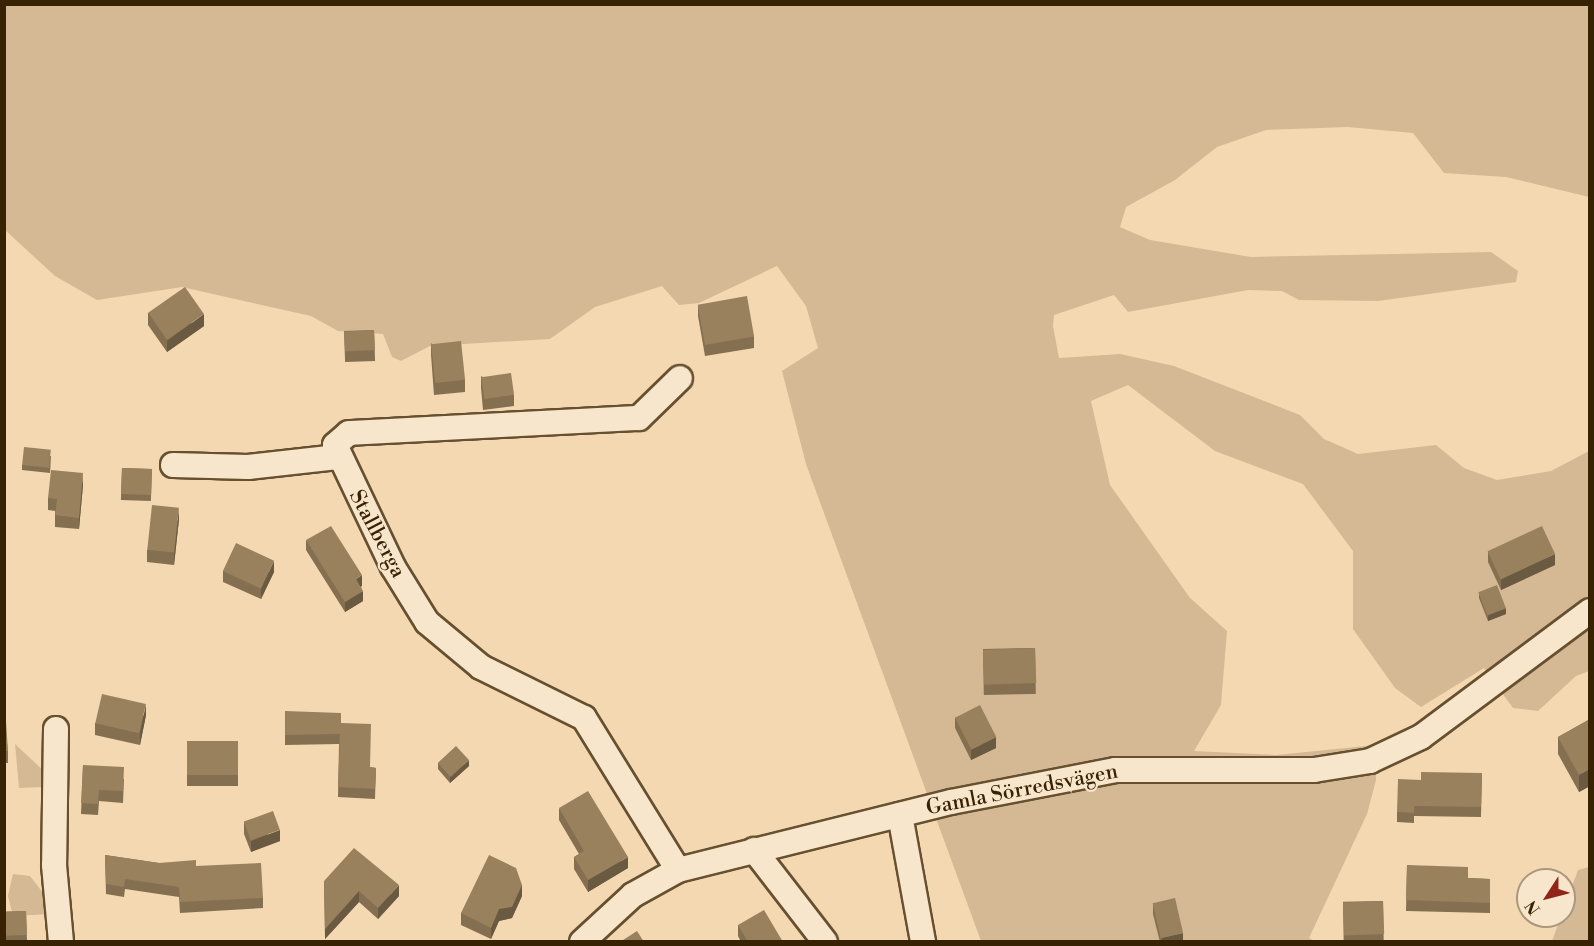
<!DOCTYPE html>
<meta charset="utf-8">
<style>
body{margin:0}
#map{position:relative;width:1594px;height:946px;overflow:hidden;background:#f4d8b1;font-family:"Libre Bodoni",serif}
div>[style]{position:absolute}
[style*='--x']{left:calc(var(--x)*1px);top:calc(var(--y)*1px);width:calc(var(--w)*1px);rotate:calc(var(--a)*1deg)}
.green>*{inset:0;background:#d4b994}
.roads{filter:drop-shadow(2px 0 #66502f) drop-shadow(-2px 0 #66502f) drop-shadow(0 2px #66502f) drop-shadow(0 -2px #66502f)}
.street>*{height:24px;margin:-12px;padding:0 12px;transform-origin:12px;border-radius:12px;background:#f8e6cc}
.wall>*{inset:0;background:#846f51;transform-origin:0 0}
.shaded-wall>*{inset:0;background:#6b5a42}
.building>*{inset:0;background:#99815e;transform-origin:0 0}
span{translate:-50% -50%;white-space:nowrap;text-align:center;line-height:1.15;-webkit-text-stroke:4.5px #f8e6cc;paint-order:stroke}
.street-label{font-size:21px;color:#372204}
.frame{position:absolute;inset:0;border:6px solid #372204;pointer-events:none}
.north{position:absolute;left:1516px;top:868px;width:60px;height:60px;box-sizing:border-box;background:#f8e6cc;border:2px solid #ab987c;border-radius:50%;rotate:234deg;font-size:16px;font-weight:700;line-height:24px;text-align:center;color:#372204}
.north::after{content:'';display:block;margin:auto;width:21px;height:27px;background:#8f2418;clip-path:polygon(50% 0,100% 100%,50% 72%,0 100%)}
</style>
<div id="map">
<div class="green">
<i style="clip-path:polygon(4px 5px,1589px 5px,1589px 197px,1506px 177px,1444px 173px,1413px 133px,1348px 127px,1266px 130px,1217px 147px,1175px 180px,1126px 207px,1120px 227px,1150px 240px,1251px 257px,1491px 252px,1518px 271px,1516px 282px,1378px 301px,1299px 300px,1282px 291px,1248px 290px,1128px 312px,1114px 295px,1054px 315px,1053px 326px,1059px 358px,1120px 354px,1174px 366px,1300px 415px,1324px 439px,1358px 454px,1436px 445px,1464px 468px,1497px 480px,1551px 471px,1589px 451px,1589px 671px,1576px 676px,1538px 711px,1513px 708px,1484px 668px,1421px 707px,1395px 688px,1353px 629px,1353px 551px,1303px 484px,1215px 451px,1128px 385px,1091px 401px,1110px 485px,1190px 598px,1227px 631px,1221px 705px,1194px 751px,1276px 755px,1376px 745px,1376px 780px,1367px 814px,1309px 938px,1315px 941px,981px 941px,806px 464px,782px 371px,818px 348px,806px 306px,777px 266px,699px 303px,679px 305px,662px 286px,595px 307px,550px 339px,430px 346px,401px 361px,392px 357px,383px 334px,338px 331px,311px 316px,182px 287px,97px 300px,55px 276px,5px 230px)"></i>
<i style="clip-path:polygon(15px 744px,45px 772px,44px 787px,19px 788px)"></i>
<i style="clip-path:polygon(1589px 867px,1589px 941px,1552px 941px,1578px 870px)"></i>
<i style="clip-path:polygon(13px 874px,30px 876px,47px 898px,50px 914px,13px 916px,8px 896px)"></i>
</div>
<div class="roads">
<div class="street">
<i style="--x:173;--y:465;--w:75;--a:1.5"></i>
<i style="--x:248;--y:467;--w:90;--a:-6.4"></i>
<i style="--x:56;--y:729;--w:136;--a:90.8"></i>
<i style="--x:54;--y:865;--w:77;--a:84.8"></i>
<i style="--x:900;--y:815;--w:129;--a:79.7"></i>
<i style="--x:754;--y:850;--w:116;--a:52.3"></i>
<i style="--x:678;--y:870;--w:179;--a:-121.7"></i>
<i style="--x:584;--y:718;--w:115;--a:-153.7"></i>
<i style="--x:481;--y:667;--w:70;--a:-140.2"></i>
<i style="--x:427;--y:622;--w:65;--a:-121.7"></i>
<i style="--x:393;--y:567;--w:135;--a:-115.4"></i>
<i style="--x:335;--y:445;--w:18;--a:-41"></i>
<i style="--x:349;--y:433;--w:290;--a:-3"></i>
<i style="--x:639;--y:418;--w:57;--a:-44.3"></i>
<i style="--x:582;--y:942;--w:69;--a:-42.7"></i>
<i style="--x:633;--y:895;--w:51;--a:-29.1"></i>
<i style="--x:678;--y:870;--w:281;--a:-14"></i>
<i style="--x:951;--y:802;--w:167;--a:-11"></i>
<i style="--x:1115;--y:770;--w:199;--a:0"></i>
<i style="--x:1314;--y:770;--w:57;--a:-9.1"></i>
<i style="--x:1370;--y:761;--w:56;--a:-25.2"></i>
<i style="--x:1421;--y:737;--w:211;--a:-36.7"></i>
</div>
</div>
<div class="wall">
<i style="clip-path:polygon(698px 305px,754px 336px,754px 348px,705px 356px,698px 316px)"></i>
<i style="clip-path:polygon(148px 313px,204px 326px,167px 352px,148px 325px)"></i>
<i style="left:374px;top:330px;width:31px;height:30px;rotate:88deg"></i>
<i style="clip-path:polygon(431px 343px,465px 380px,465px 392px,434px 395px,431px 355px)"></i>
<i style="clip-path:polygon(481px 376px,514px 395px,514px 406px,483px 410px,481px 388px)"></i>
<i style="clip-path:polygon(51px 456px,50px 473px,22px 470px,22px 465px)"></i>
<i style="left:122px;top:468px;width:30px;height:32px;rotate:2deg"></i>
<i style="clip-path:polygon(83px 485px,79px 529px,55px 527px,55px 511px,48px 510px,48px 498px)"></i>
<i style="clip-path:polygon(179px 519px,174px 565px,147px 562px,147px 550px)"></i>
<i style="clip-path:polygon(306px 540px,362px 586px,361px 586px,363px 601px,345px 612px,306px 550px)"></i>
<i style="clip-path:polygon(1488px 551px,1555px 565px,1501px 590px,1488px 562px)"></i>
<i style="clip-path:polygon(223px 571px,274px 572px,261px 599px,223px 582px)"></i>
<i style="clip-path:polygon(1479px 593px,1506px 614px,1488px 621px,1479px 598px)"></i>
<i style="left:1035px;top:648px;width:46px;height:52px;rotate:89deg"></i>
<i style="clip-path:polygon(285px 711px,341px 723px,370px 767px,376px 768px,375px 799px,338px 797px,339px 744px,285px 745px)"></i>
<i style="clip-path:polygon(146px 715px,140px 745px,95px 735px,95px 723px)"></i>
<i style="clip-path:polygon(955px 717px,996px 748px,971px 760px,955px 728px)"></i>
<i style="clip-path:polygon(1590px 719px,1590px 786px,1579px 792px,1558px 754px,1558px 737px)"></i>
<i style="clip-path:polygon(4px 721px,8px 751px,8px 763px,4px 763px)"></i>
<i style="left:187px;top:741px;width:51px;height:45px"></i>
<i style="clip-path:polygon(438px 763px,469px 766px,450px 783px,438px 769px)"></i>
<i style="clip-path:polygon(83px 765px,124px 779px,123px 803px,99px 801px,98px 815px,81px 814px)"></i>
<i style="clip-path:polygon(1482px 773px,1481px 817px,1414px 816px,1414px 823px,1397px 822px,1397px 812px,1421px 780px)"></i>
<i style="clip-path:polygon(559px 808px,628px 868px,588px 892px,574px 869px,574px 857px,579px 854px,559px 820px)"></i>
<i style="clip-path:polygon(244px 822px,280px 841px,251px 852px,244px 834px)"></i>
<i style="clip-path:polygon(105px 855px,159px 863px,196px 866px,263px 898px,263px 908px,180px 913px,179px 897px,125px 889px,124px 897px,106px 894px)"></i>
<i style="clip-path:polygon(1407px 865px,1468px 878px,1490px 879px,1490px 913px,1406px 911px)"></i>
<i style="clip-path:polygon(324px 881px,399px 896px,378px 919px,359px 902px,325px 939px)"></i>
<i style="clip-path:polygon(522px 896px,512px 918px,499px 921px,491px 939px,461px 925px,461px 913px)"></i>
<i style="left:1383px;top:901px;width:41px;height:40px;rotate:89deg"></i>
<i style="clip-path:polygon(1153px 903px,1183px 942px,1160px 942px,1153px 914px)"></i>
<i style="left:26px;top:911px;width:31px;height:22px;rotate:88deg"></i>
<i style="clip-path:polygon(738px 925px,783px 942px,741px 942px,738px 936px)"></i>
</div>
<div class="shaded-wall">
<i style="clip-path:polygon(204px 314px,204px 326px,167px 352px,167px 341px)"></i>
<i style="clip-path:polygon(83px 473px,83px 485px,79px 529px,79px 518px)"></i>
<i style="clip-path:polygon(179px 508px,179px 519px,174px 565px,174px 554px)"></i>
<i style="clip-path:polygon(1555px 554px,1555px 565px,1501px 590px,1501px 578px)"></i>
<i style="clip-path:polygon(274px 561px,274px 572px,261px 599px,261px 588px)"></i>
<i style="clip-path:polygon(362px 575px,362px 586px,356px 589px,356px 579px)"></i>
<i style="clip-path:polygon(363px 591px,363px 601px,345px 612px,345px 602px)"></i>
<i style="clip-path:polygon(1506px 608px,1506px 614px,1488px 621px,1488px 615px)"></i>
<i style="clip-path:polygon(146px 704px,146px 715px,140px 745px,140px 733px)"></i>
<i style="clip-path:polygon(996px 737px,996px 748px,971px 760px,971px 749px)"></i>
<i style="clip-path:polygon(469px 760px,469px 766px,450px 783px,450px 777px)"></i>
<i style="clip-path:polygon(1590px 769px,1590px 786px,1579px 792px,1579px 775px)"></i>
<i style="clip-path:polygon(280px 830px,280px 841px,251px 852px,251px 841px)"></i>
<i style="clip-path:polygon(628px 857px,628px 868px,588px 892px,588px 880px)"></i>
<i style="clip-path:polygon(399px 885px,399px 896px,378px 919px,378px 908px)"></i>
<i style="clip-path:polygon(522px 885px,522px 896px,512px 918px,499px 921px,491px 939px,491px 928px,499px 909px)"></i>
<i style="clip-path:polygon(359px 891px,359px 902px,325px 939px,325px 929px)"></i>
<i style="clip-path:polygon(1183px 933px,1183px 942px,1162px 942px,1162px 938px)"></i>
</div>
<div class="building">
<i style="left:185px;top:287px;width:33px;height:45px;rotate:55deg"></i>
<i style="left:747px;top:296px;width:41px;height:50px;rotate:80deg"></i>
<i style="left:374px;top:330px;width:20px;height:30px;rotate:87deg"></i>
<i style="left:461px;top:341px;width:39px;height:30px;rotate:84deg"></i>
<i style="left:511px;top:373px;width:22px;height:30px;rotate:82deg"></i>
<i style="left:24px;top:447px;width:27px;height:18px;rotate:6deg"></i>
<i style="left:122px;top:468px;width:30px;height:26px;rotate:2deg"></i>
<i style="clip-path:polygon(51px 470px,83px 473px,79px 518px,55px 515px,57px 499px,48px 498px)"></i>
<i style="left:152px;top:505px;width:27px;height:45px;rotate:6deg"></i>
<i style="clip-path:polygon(331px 526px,362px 575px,356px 579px,363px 591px,345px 602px,306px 540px)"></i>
<i style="left:1542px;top:526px;width:31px;height:60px;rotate:65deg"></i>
<i style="left:236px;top:543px;width:42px;height:31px;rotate:25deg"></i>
<i style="left:1497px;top:585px;width:25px;height:20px;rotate:69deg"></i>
<i style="left:1035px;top:648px;width:35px;height:52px;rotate:88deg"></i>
<i style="left:102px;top:694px;width:45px;height:30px;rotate:13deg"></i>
<i style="left:980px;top:705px;width:36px;height:28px;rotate:63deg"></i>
<i style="clip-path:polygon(285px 711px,341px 713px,341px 723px,371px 724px,370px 767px,376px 768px,375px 789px,338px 787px,340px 734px,285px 735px)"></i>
<i style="clip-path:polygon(1590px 719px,1590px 769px,1579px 775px,1558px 737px)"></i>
<i style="clip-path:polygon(4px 721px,6px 721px,8px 751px,4px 751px)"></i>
<i style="left:187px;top:741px;width:51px;height:34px"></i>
<i style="left:456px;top:746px;width:19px;height:25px;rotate:47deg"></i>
<i style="clip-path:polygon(83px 765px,124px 767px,123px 791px,99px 790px,98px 804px,81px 803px)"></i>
<i style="clip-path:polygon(1421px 772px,1482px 773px,1481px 807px,1414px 806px,1414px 813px,1397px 812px,1398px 779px,1421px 780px)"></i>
<i style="clip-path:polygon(588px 791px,628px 857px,588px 880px,574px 857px,584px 851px,559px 808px)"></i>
<i style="left:273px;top:811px;width:20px;height:31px;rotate:70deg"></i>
<i style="clip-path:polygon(354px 848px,399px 885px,378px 908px,359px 891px,325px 929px,324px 881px)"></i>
<i style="clip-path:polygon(105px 855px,159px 863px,196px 860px,196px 866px,261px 863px,263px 898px,180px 902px,179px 887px,125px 879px,124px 887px,106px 884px)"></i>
<i style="clip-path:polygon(489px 855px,516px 868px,522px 885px,512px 907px,499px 909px,491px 928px,461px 913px)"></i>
<i style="clip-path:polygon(1407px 865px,1468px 867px,1468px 878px,1490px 879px,1490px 903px,1406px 900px)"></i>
<i style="left:1175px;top:898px;width:36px;height:23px;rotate:77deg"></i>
<i style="left:1383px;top:901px;width:33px;height:40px;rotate:88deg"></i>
<i style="clip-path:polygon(764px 910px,783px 942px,748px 942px,738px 925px)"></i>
<i style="left:26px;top:911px;width:24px;height:22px;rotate:88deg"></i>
<i style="clip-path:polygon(637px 931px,644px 942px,620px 942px)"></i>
</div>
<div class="street-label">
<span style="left:377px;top:534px;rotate:62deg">Stallberga</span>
<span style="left:1022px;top:790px;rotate:-11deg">Gamla Sörredsvägen</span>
</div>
<div class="frame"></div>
<div class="north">N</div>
</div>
